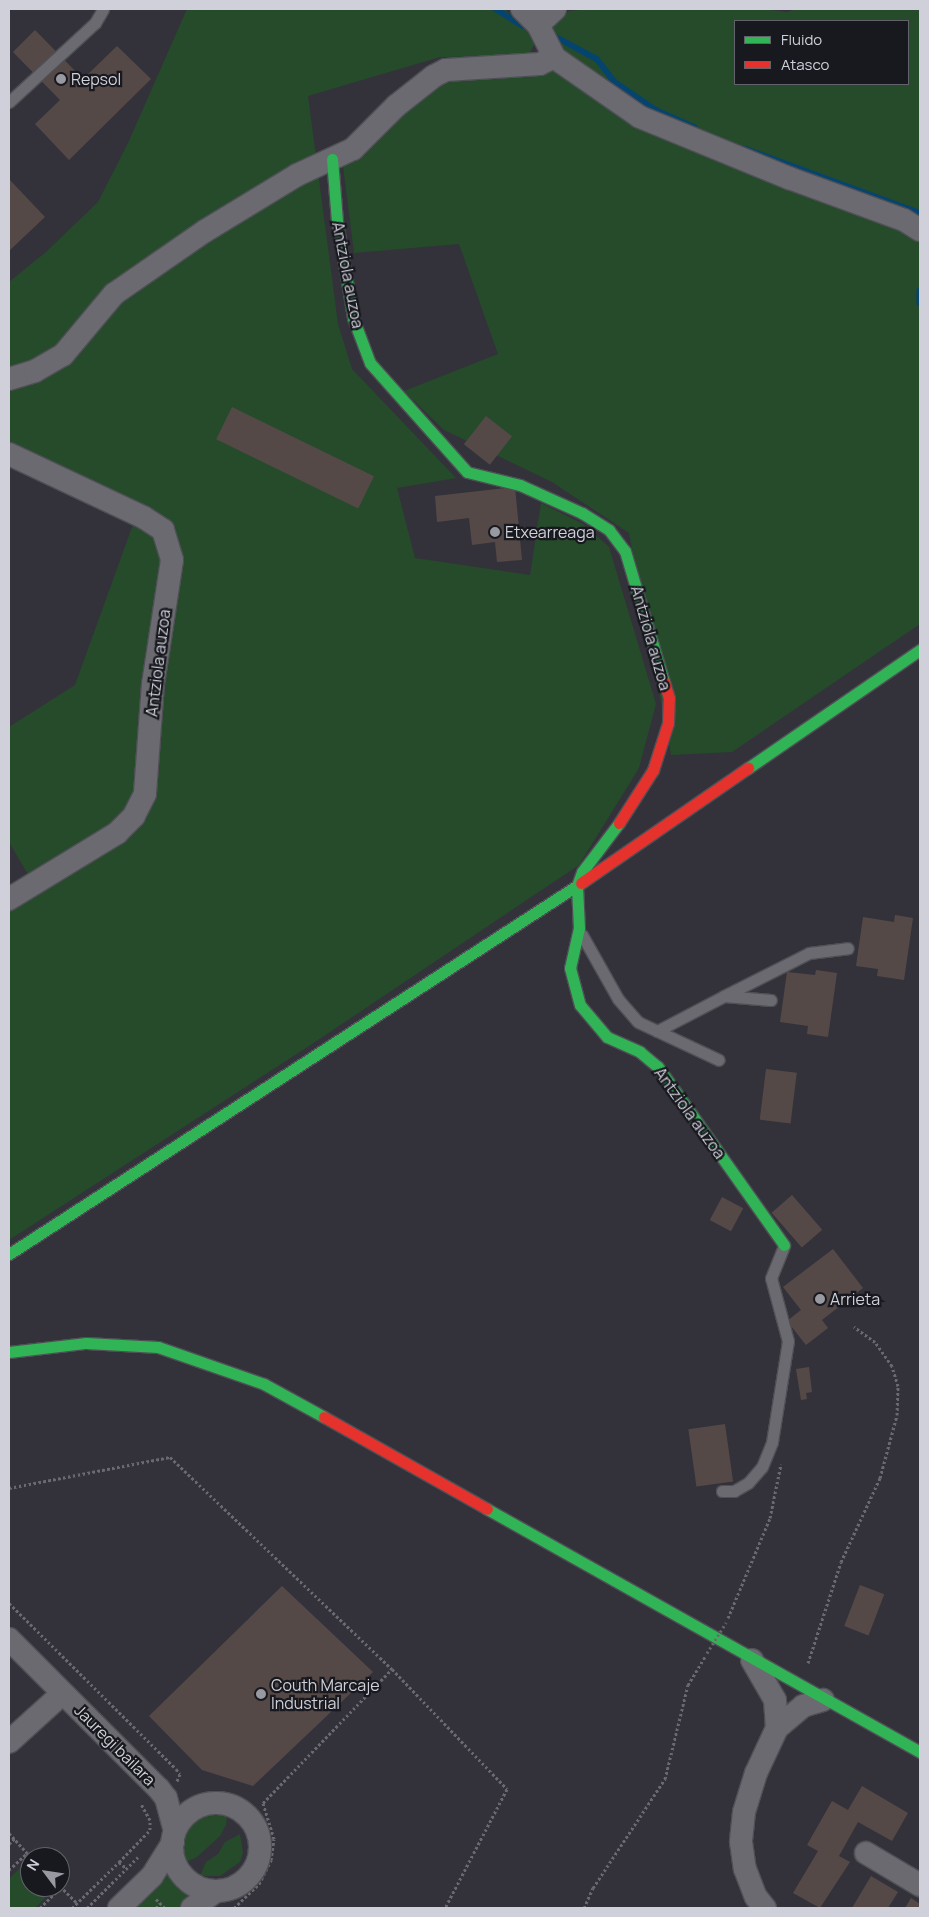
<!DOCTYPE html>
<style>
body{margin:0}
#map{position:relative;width:929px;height:1917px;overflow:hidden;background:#33323a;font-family:Manrope,sans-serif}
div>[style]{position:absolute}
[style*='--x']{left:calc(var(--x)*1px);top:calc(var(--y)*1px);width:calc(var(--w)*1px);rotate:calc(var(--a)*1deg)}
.green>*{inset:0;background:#254b2b}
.stream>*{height:5.5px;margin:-2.75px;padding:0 2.75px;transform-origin:2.75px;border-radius:2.75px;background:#05446f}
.building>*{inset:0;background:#554947;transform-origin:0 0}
.path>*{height:3px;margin-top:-1.5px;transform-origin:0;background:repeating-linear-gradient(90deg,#69696f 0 2.5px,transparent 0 5px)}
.roads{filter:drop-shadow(1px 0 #4f4f56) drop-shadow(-1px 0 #4f4f56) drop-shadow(0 1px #4f4f56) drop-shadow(0 -1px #4f4f56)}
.lane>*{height:11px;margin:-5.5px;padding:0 5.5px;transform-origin:5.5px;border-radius:5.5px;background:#6a6a70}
.street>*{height:22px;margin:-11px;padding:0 11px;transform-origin:11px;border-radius:11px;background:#6a6a70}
.street>.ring{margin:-11px;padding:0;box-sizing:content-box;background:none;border:22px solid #6a6a70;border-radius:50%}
.fast>*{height:11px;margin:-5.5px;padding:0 5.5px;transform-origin:5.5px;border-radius:5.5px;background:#30b455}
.jam>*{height:11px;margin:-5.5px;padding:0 5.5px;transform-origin:5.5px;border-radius:5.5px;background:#e5322d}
.path-bridge>*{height:3px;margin-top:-1.5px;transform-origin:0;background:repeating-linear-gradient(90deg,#69696f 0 2.5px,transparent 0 5px)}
.dots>*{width:14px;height:14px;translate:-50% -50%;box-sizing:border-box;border:2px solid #18181f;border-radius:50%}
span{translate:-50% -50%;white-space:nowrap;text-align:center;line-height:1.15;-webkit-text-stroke:4.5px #18181f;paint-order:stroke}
.poi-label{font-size:16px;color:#d0d0da}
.left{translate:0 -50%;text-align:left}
.street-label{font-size:16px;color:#d0d0da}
.frame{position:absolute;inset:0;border:10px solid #d0d0da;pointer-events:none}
.legend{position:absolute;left:734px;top:20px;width:175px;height:65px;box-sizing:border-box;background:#18181f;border:1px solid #62626a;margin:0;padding:6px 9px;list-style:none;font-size:15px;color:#d0d0da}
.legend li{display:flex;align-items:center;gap:10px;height:25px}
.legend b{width:25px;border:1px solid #62626a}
.north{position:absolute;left:20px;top:1847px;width:50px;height:50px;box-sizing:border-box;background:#18181f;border:1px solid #62626a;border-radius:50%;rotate:301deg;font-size:14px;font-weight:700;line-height:20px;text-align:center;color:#d0d0da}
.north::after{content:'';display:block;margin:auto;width:18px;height:22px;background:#9999a2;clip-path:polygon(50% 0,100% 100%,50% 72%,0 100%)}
</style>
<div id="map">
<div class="green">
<i style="clip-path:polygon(187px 9px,505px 9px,536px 41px,528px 56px,440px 57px,308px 96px,338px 324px,352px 369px,456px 478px,397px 488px,415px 558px,530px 575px,541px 503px,583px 524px,609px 547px,656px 704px,639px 768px,579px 865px,312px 1044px,9px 1240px,9px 909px,122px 840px,155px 801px,158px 739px,126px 807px,107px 830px,29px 876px,9px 842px,9px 727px,75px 685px,140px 505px,107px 487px,9px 443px,9px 282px,46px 252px,98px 202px,128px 143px)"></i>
<i style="clip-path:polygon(evenodd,591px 9px,761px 9px,787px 12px,797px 9px,920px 9px,920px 624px,732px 752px,671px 755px,629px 533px,552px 482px,444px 430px,404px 391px,498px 354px,459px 244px,354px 253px,343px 166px,431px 88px,474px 75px,555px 71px,550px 28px,569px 11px,591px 9px,735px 21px,908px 21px,908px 84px,735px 84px,735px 21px)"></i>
<i style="clip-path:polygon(223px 1815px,227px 1818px,226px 1825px,220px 1836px,197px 1857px,186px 1862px,182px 1842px,192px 1823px,201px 1817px)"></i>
<i style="clip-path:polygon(240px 1834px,243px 1853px,240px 1862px,220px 1876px,200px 1876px,206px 1862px,218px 1854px,225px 1842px)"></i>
<i style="clip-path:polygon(22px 1866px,30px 1875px,30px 1887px,42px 1887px,49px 1894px,35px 1908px,9px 1908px,9px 1879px)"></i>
<i style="clip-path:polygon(165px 1872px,179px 1890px,192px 1897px,180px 1908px,129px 1908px)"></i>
</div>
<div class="stream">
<i style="--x:496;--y:9;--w:31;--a:32"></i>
<i style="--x:558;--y:38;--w:44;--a:28.3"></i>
<i style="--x:597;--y:59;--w:29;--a:52"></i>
<i style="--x:615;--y:82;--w:50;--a:34.3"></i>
<i style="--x:656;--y:110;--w:42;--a:24.1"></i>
<i style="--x:746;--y:149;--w:185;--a:20.2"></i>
<i style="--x:920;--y:291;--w:12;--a:90"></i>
</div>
<div class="building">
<i style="clip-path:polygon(35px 30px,83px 79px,117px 46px,151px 79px,69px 160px,35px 124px,60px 100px,13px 52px)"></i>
<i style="clip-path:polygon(9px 179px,45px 217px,9px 251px)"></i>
<i style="left:232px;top:407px;width:158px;height:36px;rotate:26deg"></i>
<i style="left:486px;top:416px;width:33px;height:36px;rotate:38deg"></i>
<i style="clip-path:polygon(515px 487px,522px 560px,497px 562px,495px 542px,472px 545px,469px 518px,437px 522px,435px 496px)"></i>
<i style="clip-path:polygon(895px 915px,913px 918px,904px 980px,877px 976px,878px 969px,856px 966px,863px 917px,894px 922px)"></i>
<i style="clip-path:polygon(816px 970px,837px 973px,828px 1037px,807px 1034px,808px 1026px,780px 1022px,787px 972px,815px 975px)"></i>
<i style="left:766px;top:1069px;width:31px;height:51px;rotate:7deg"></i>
<i style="left:792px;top:1195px;width:46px;height:27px;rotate:49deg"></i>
<i style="left:722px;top:1197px;width:24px;height:26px;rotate:28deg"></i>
<i style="clip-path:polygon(833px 1249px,863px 1288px,822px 1320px,828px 1328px,806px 1345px,787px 1321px,801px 1310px,783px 1287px)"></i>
<i style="clip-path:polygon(809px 1367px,812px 1392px,806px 1393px,807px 1399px,801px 1400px,796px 1369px)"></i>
<i style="left:725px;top:1424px;width:58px;height:37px;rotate:82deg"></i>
<i style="left:860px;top:1585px;width:26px;height:44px;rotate:21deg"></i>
<i style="clip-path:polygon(282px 1586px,373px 1672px,253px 1786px,202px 1770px,149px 1716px)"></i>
<i style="clip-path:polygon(862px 1786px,908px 1813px,892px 1841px,858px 1822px,839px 1856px,850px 1862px,820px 1908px,793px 1893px,818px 1851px,807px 1845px,832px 1801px,848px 1810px)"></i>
<i style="clip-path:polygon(871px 1876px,898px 1892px,888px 1908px,852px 1908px)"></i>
<i style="clip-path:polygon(911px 1898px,920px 1904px,920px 1908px,905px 1908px)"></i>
</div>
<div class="path">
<i style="--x:9;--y:1488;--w:164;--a:-10.9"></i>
<i style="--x:170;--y:1457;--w:307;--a:43.7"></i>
<i style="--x:392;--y:1669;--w:166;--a:46.2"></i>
<i style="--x:507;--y:1789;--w:134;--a:117.5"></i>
<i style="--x:9;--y:1603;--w:235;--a:44.8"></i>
<i style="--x:176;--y:1769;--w:6;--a:51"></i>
<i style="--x:180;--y:1774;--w:8;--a:113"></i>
<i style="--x:728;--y:1618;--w:108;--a:-67.2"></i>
<i style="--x:770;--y:1518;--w:55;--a:-78.5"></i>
<i style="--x:808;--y:1663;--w:106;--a:-71.9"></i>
<i style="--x:841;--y:1562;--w:93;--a:-65.1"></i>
<i style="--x:880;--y:1478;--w:65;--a:-74.9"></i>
<i style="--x:897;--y:1415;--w:29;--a:-88"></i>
<i style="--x:898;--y:1386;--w:21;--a:-107"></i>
<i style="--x:892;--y:1366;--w:29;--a:-125"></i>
<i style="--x:875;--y:1342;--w:26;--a:-144"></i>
<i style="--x:9;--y:1833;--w:27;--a:48"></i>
<i style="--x:9;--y:1844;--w:8;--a:-45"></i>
<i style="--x:119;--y:1862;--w:45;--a:-45.9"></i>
<i style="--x:150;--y:1830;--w:10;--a:-90"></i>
<i style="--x:150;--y:1820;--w:18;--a:-119"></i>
<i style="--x:9;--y:1870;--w:25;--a:-43"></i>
<i style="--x:27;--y:1853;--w:5;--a:53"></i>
<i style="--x:60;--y:1886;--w:24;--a:45"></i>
<i style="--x:156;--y:1899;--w:13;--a:45"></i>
<i style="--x:40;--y:1908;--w:30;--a:-45"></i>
<i style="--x:72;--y:1908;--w:66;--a:-44.4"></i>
<i style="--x:119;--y:1862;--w:11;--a:41"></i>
<i style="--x:87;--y:1908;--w:72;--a:-45"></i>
<i style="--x:156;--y:1908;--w:6;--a:-51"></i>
<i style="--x:234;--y:1908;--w:35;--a:-44"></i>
<i style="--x:259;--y:1884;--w:27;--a:-63"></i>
<i style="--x:271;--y:1860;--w:21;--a:-82"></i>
<i style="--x:274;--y:1839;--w:38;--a:-107"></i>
<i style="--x:263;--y:1803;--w:186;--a:-46.1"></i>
<i style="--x:584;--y:1908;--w:22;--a:-66"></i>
<i style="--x:593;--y:1888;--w:131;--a:-56.6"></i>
<i style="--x:665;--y:1779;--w:97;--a:-76.3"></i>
<i style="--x:688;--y:1685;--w:33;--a:-59"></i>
</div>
<div class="roads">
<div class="lane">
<i style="--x:9;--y:102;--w:117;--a:-42.6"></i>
<i style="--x:95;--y:23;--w:16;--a:-60"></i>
<i style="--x:582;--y:935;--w:73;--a:60.6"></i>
<i style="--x:618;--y:999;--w:30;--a:49"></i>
<i style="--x:638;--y:1022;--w:89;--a:25.1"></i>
<i style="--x:724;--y:996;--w:95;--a:-26.8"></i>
<i style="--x:809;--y:953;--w:39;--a:-7"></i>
<i style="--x:657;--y:1031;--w:76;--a:-27.6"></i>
<i style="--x:724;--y:996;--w:47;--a:4.9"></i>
<i style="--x:722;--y:1491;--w:12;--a:0"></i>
<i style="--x:734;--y:1491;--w:16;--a:-30"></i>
<i style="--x:748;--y:1483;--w:21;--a:-49"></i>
<i style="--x:762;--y:1467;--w:27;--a:-68"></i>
<i style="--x:772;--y:1442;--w:102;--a:-81"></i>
<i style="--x:788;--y:1341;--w:65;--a:-105.1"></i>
<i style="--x:771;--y:1278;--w:35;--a:-68"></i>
</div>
<div class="street">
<i style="--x:522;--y:9;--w:23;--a:45"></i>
<i style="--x:538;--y:25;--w:37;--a:63"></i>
<i style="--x:555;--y:58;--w:103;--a:34.8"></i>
<i style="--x:640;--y:117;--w:161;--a:22.3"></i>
<i style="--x:789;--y:178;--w:122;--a:20.1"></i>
<i style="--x:904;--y:220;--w:19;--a:32"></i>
<i style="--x:538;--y:25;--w:23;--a:-43"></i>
<i style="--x:9;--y:379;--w:27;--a:-17"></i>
<i style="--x:35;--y:371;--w:32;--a:-30"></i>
<i style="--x:63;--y:355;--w:80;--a:-50.1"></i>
<i style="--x:114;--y:294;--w:111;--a:-34.7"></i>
<i style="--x:205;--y:231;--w:108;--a:-31.3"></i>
<i style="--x:297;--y:175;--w:62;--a:-24.9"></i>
<i style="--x:353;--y:149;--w:61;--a:-45"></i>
<i style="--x:396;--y:106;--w:48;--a:-38.3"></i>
<i style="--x:434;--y:76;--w:13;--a:-27"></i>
<i style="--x:446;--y:70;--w:94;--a:-3.7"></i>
<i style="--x:540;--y:64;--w:9;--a:-27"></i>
<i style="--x:548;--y:60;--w:7;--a:-74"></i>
<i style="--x:9;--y:454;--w:148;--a:25.2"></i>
<i style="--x:143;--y:517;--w:24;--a:33"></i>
<i style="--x:163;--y:530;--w:31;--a:73"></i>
<i style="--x:172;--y:560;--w:125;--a:98.7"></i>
<i style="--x:153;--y:684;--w:110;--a:94.2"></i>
<i style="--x:145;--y:794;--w:25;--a:117"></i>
<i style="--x:134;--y:816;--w:24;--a:135"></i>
<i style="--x:117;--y:833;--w:127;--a:148.6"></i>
<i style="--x:9;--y:1639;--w:212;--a:45"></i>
<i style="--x:159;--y:1789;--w:11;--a:52"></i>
<i style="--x:166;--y:1798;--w:34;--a:75"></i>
<i style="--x:752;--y:1660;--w:46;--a:60.1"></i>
<i style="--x:775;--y:1700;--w:28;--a:86"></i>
<i style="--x:777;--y:1728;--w:50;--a:115"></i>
<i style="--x:756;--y:1773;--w:41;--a:107.1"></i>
<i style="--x:744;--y:1812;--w:30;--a:96"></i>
<i style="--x:741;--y:1842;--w:27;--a:82"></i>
<i style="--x:745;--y:1869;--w:30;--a:69"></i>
<i style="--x:756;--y:1897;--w:14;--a:51"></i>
<i style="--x:777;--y:1728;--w:34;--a:-40"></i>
<i style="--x:803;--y:1706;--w:21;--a:-17"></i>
<i style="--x:9;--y:1742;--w:72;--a:-42.2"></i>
<i class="ring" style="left:172px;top:1803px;width:66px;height:66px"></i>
<i style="--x:866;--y:1853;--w:63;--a:30.7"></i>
<i style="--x:119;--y:1908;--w:46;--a:-44.1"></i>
<i style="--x:152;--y:1876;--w:40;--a:-58"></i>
<i style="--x:192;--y:1908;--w:28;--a:-35"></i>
</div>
<div class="fast">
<i style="--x:332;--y:159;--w:62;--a:85.4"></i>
<i style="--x:337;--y:221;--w:98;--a:80.6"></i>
<i style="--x:353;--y:318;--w:48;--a:69.3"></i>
<i style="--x:370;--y:363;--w:146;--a:48.3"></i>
<i style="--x:467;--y:472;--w:55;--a:13.8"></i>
<i style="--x:520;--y:485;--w:68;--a:24.3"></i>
<i style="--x:582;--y:513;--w:32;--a:32"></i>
<i style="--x:609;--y:530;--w:26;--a:53"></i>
<i style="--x:625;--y:551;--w:137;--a:73.4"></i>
<i style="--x:748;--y:768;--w:209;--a:-34.5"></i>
<i style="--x:619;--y:823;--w:61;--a:127.1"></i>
<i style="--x:582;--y:872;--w:15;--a:110"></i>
<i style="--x:577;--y:886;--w:42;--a:87.3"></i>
<i style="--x:579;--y:928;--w:41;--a:102.7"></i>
<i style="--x:570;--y:968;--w:38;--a:75"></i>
<i style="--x:580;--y:1005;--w:42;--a:49.8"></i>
<i style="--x:607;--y:1037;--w:36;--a:24"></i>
<i style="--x:640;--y:1052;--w:23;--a:40"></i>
<i style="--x:658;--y:1067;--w:218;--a:54.7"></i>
<i style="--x:9;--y:1254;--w:682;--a:-32.97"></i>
<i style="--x:9;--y:1352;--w:78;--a:-6.7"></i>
<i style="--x:86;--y:1343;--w:72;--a:3.2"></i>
<i style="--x:158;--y:1347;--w:112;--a:19.2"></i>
<i style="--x:264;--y:1384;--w:68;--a:28.8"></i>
<i style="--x:487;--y:1509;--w:497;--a:29.3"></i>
</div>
<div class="jam">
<i style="--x:619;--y:823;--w:63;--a:-57.3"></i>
<i style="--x:653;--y:770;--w:49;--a:-72.3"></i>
<i style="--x:668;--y:723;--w:25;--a:-88"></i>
<i style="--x:669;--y:698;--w:17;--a:-107"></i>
<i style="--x:581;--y:883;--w:203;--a:-34.6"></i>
<i style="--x:324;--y:1417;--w:187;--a:29.4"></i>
</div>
</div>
<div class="path-bridge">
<i style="--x:707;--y:1653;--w:36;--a:-58"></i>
</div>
<div class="dots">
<i style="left:61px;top:79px;background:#9999a2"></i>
<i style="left:495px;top:532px;background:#9999a2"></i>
<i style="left:820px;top:1299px;background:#9999a2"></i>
<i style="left:261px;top:1694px;background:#9999a2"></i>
</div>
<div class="poi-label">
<span class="left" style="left:71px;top:79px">Repsol</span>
<span class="left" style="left:505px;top:532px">Etxearreaga</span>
<span class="left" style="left:830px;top:1299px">Arrieta</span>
<span class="left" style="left:271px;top:1694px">Couth Marcaje<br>Industrial</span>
</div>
<div class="street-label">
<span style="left:348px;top:275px;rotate:79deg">Antziola auzoa</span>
<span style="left:651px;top:638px;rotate:74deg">Antziola auzoa</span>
<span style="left:158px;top:663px;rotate:-83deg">Antziola auzoa</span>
<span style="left:690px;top:1113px;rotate:54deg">Antziola auzoa</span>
<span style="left:115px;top:1745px;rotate:45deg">Jauregi bailara</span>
</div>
<div class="frame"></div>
<ul class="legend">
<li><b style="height:6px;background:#30b455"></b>Fluido</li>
<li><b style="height:6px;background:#e5322d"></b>Atasco</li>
</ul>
<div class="north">N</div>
</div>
